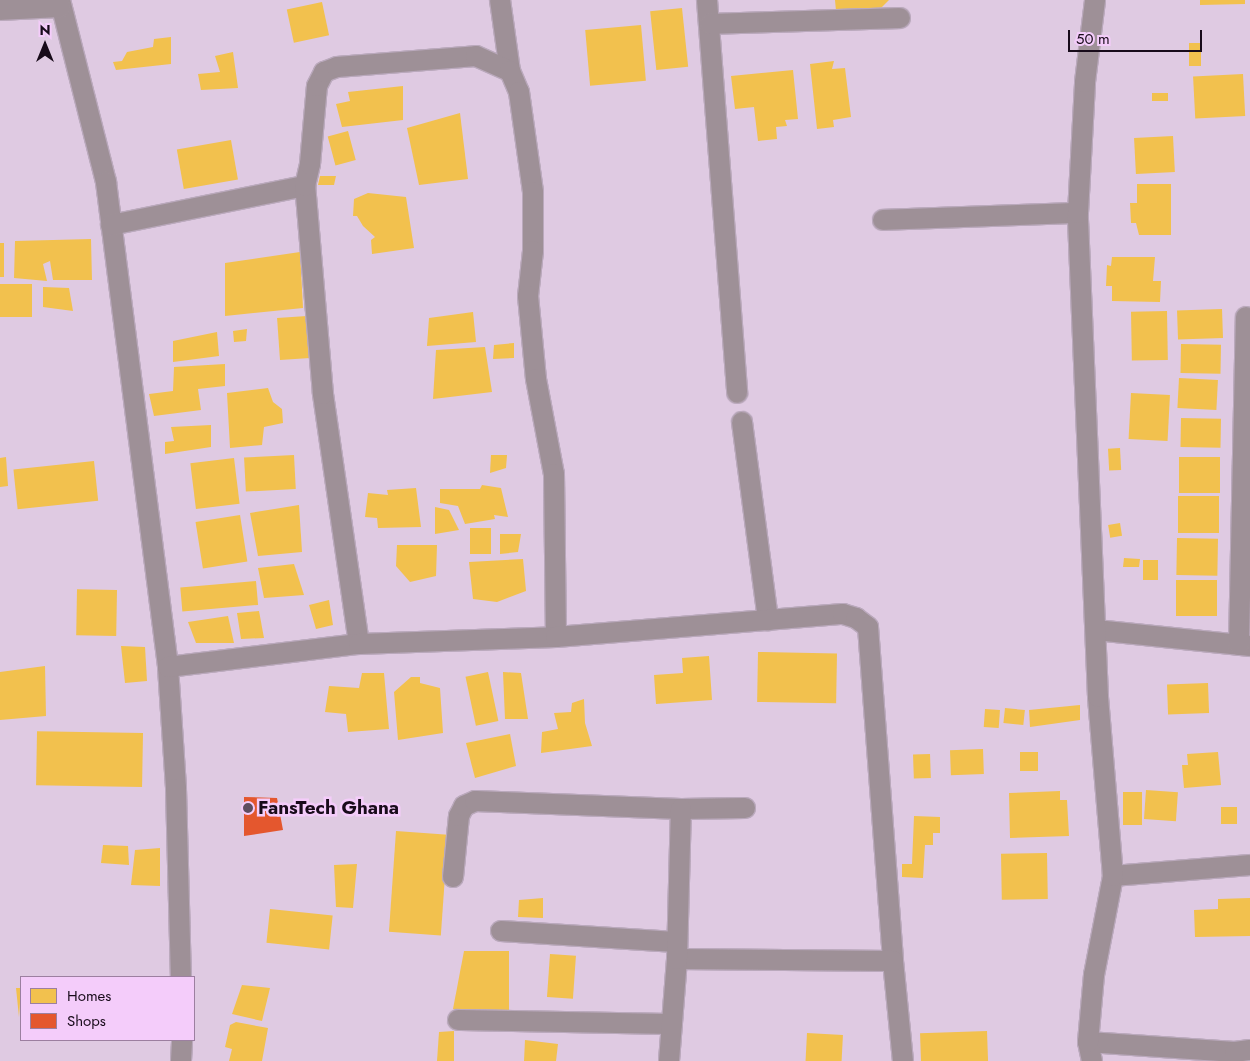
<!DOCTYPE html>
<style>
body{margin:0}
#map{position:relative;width:1250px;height:1061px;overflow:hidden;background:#dfcae2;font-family:Jost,sans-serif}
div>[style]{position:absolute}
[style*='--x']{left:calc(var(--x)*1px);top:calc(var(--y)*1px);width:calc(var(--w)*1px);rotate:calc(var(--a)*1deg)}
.homes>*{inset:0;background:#f2c14e;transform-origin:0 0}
.shops>*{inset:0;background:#e4572e}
.roads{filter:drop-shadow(1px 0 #baa9bc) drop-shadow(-1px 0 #baa9bc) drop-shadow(0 1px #baa9bc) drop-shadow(0 -1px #baa9bc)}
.street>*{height:20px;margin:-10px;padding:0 10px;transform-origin:10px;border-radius:10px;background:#9e9097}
.dots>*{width:14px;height:14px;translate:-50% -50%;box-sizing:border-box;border:2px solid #f4ccfa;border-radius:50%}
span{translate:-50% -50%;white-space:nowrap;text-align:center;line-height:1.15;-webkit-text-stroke:5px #f4ccfa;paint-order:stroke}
.poi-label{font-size:19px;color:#180b1a;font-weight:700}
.left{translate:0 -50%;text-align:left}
.legend{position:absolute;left:20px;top:976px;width:175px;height:65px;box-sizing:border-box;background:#f4ccfa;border:1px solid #9c7fa0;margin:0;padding:6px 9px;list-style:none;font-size:15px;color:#180b1a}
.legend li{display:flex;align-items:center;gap:10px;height:25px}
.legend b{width:25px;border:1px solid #9c7fa0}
.north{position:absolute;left:20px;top:20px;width:50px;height:50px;-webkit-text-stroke:4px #f4ccfa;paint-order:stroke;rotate:0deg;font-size:14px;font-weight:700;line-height:20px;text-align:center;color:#180b1a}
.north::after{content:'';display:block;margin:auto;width:18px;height:22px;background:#180b1a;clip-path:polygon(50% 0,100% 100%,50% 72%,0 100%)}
.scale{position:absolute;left:1068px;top:30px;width:134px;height:22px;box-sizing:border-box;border:2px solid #180b1a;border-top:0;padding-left:6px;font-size:15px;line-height:18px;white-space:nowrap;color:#180b1a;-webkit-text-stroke:4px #f4ccfa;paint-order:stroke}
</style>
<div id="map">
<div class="homes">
<i style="clip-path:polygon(835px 0,889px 0,881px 8px,836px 11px)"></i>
<i style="clip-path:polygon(1200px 0,1245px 0,1245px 4px,1200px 5px)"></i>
<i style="left:322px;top:2px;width:34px;height:36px;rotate:78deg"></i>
<i style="left:682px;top:8px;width:59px;height:32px;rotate:84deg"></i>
<i style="left:641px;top:25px;width:56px;height:56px;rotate:85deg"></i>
<i style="clip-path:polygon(171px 37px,171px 64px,116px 70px,113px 62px,122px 61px,127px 52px,153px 47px,154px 39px)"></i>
<i style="left:1189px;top:43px;width:12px;height:23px"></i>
<i style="clip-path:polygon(233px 52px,238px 88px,201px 90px,198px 74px,220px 72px,215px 56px)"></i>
<i style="clip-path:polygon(834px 61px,832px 69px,845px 68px,851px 117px,833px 120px,834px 127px,817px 129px,810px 64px)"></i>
<i style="clip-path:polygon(793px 70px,798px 119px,785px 120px,787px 126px,776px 127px,777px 139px,758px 141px,754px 107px,735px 109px,731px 76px)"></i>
<i style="left:1243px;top:74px;width:42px;height:50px;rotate:87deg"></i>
<i style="clip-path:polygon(403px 86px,403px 120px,342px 127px,336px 104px,350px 101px,348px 92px)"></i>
<i style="left:1168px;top:93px;width:8px;height:16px;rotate:90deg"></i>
<i style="clip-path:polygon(460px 113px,468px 179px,419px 185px,407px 128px)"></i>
<i style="left:348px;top:131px;width:30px;height:21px;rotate:75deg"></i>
<i style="left:1173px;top:136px;width:36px;height:39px;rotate:87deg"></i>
<i style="left:231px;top:140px;width:40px;height:55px;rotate:80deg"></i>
<i style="clip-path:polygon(320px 176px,336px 176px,334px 185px,318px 185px)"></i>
<i style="clip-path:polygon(1137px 184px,1171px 184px,1171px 235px,1139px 235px,1136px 223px,1131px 223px,1130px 203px,1137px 203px)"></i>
<i style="clip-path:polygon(368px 193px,406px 197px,414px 248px,372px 254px,371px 240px,375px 237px,363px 226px,357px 216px,353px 216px,354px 199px)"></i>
<i style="clip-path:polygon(91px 239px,92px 280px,53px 280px,50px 261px,43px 264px,47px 281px,14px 278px,15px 241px)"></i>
<i style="left:0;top:243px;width:4px;height:34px"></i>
<i style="clip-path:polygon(300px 252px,303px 308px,225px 316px,225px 263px)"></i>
<i style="clip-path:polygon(1112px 257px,1155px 257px,1153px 281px,1161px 281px,1160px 302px,1112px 301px,1112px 286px,1106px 286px,1107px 265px,1111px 266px)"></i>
<i style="left:0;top:284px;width:32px;height:33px"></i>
<i style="clip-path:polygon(43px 287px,69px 288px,73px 311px,43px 307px)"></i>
<i style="left:1222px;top:309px;width:29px;height:45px;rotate:88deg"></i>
<i style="left:1167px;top:311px;width:49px;height:36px;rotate:89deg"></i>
<i style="clip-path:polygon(473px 312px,476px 342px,427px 346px,429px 318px)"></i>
<i style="left:307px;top:316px;width:42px;height:30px;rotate:86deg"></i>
<i style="clip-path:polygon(247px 329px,246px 341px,234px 342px,233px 331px)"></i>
<i style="clip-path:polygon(217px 332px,219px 356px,173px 362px,173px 341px)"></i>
<i style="clip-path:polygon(514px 343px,514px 358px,493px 359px,494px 345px)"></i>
<i style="left:1181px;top:344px;width:40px;height:29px;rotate:1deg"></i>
<i style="clip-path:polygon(485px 347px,492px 392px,433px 399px,436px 350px)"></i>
<i style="clip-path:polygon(225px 364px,225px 386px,198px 389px,201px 410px,154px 416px,149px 394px,173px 391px,174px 367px)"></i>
<i style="left:1179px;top:378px;width:39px;height:30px;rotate:3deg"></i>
<i style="clip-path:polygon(268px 388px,273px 402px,282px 409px,283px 423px,264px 427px,262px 445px,230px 448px,227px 393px)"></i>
<i style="left:1131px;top:393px;width:39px;height:46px;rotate:3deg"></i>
<i style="left:1181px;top:418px;width:40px;height:29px;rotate:1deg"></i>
<i style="clip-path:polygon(211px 425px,211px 447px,165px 454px,165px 442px,174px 441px,171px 427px)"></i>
<i style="left:1120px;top:448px;width:22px;height:12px;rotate:87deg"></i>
<i style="left:294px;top:455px;width:34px;height:50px;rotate:87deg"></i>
<i style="clip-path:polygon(491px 455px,507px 455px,506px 468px,490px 473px)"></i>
<i style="clip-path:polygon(6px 457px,8px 486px,0 487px,0 458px)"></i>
<i style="left:1179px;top:457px;width:41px;height:36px"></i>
<i style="left:234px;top:458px;width:46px;height:44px;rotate:83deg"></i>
<i style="left:94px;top:461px;width:40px;height:81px;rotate:84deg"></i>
<i style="clip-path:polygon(482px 485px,501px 488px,508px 517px,494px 515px,495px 519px,465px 524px,458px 506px,440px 503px,440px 489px,480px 489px)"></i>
<i style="clip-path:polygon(416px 488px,421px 527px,378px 528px,377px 518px,365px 517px,368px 493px,388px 495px,387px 490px)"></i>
<i style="left:1178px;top:496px;width:41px;height:37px"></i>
<i style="clip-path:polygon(299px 505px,302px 552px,258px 556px,250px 513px)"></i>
<i style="clip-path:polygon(435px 507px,449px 510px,459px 530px,435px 534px)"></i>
<i style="left:240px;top:515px;width:47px;height:45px;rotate:81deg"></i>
<i style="left:1120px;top:523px;width:13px;height:12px;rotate:81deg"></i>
<i style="left:470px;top:528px;width:21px;height:26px"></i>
<i style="clip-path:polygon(500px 534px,521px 534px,518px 552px,500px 554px)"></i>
<i style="left:1177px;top:538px;width:41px;height:37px;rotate:1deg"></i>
<i style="clip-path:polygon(397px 545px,437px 545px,436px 576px,410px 582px,396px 566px)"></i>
<i style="clip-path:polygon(1124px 558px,1140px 559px,1139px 567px,1123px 567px)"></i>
<i style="clip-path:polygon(523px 559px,526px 591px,497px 602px,473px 599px,469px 562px)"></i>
<i style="left:1143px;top:560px;width:15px;height:20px"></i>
<i style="clip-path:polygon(294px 564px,304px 595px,264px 598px,258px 568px)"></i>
<i style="left:1176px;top:580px;width:41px;height:36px"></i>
<i style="left:256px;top:581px;width:24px;height:76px;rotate:85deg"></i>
<i style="left:117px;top:590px;width:46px;height:40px;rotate:91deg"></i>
<i style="clip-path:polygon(329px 600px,333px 625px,316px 629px,309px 605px)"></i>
<i style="clip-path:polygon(259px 611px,264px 638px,241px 639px,237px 613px)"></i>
<i style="clip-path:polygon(228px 616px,234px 643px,196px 643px,188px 622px)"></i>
<i style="clip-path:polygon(121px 646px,145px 647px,147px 681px,125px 683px)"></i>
<i style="left:758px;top:652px;width:79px;height:50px;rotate:1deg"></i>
<i style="clip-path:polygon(709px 656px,712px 700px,656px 704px,654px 675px,683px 673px,682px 658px)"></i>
<i style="clip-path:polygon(45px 666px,46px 716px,0 720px,0 672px)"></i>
<i style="left:488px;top:672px;width:50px;height:23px;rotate:78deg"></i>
<i style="clip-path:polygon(503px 672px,521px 673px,528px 719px,505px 719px)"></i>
<i style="clip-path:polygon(362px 673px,384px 673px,389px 729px,348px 732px,346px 714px,325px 712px,329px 686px,359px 688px)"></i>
<i style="clip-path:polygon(411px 677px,420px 677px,420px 683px,440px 688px,443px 733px,398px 740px,394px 692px)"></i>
<i style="left:1208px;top:683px;width:30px;height:41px;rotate:88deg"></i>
<i style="clip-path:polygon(584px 699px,585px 723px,592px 746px,541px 753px,542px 732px,558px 729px,554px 713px,571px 712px,572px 703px)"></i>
<i style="clip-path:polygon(1080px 705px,1080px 720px,1030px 727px,1029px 710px)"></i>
<i style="left:1005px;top:708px;width:20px;height:15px;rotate:6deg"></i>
<i style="left:985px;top:709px;width:15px;height:18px;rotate:4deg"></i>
<i style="left:143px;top:733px;width:54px;height:106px;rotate:91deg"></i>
<i style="clip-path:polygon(510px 734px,516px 766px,475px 778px,466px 743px)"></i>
<i style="left:983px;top:749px;width:25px;height:33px;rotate:88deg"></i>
<i style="left:1020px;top:752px;width:18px;height:19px"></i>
<i style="clip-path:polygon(1218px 752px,1221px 785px,1184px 788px,1182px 765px,1188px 765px,1187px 754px)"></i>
<i style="left:930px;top:754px;width:24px;height:17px;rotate:88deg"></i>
<i style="left:1146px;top:790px;width:32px;height:29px;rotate:4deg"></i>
<i style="clip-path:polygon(1060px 791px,1060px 800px,1067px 800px,1069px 836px,1010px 838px,1009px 793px)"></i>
<i style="left:1123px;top:792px;width:19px;height:33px"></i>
<i style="left:1221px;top:807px;width:16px;height:17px"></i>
<i style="clip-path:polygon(914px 816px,940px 817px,940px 833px,933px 833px,933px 845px,925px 845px,923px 878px,902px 877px,902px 864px,912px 864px)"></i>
<i style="left:396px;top:831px;width:52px;height:101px;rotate:4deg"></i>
<i style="clip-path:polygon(103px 845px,128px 846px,129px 865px,101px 863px)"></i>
<i style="clip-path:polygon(160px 848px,160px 886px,131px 885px,135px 850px)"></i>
<i style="left:1047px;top:853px;width:46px;height:46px;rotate:89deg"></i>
<i style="clip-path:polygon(357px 864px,353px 908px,336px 907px,334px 865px)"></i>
<i style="clip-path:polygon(543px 898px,543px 918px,518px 917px,519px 900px)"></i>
<i style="clip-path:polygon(1250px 898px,1250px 936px,1195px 937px,1194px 910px,1218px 909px,1218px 899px)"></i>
<i style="left:270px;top:909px;width:63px;height:34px;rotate:6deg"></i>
<i style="clip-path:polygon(464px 951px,509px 951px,509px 1013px,453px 1009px)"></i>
<i style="left:550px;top:954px;width:26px;height:43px;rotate:4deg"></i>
<i style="clip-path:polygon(242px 985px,270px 988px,262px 1021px,232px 1014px)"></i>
<i style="clip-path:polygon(16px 988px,21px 988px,19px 1017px)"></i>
<i style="clip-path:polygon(236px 1022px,268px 1028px,262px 1061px,229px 1061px,232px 1049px,225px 1047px,230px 1025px)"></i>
<i style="clip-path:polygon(454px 1031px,454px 1061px,437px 1061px,439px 1032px)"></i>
<i style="left:987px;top:1031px;width:30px;height:67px;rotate:88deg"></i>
<i style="left:807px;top:1033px;width:36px;height:28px;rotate:3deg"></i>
<i style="clip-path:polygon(525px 1040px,558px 1044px,556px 1061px,524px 1061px)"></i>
</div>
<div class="shops">
<i style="clip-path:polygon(244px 797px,277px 798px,283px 830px,244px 836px)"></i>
</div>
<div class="roads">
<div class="street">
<i style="--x:60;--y:0;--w:188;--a:75.8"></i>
<i style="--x:106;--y:182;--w:489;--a:82.7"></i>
<i style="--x:168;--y:667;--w:122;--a:86.2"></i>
<i style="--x:176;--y:789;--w:188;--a:88.5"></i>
<i style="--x:500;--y:0;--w:72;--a:82"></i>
<i style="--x:707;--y:0;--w:394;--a:85.6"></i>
<i style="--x:0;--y:10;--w:61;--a:-2.8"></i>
<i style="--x:710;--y:24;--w:190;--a:-1.8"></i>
<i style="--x:883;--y:220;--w:195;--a:-2.1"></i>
<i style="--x:111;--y:225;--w:198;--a:-11.4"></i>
<i style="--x:742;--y:422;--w:200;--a:82.5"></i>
<i style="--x:1096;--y:630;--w:155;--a:5.9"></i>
<i style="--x:359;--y:644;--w:253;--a:-98.2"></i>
<i style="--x:323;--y:394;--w:209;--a:-94.9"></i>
<i style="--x:305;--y:186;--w:23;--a:-77"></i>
<i style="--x:310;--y:164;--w:78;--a:-84.9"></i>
<i style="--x:317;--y:86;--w:16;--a:-63"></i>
<i style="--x:324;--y:72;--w:14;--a:-21"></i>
<i style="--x:337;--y:67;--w:139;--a:-4.5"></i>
<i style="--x:476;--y:56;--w:37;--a:24"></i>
<i style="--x:510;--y:71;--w:23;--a:67"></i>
<i style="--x:519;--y:92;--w:101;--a:82"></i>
<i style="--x:533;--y:192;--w:59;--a:90"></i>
<i style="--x:533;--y:251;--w:45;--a:96.3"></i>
<i style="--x:528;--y:296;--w:83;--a:84.5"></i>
<i style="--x:536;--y:379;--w:97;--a:79.3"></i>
<i style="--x:554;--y:474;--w:163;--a:89.3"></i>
<i style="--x:1239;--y:645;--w:328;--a:-88.8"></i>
<i style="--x:168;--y:667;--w:192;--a:-6.9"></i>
<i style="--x:359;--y:644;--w:197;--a:-2"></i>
<i style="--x:556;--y:637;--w:288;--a:-4.6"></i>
<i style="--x:843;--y:614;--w:14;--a:17"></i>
<i style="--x:856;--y:618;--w:15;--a:37"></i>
<i style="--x:868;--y:627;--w:335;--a:85.7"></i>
<i style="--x:893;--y:961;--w:100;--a:84.3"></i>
<i style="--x:1113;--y:876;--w:137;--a:-4.6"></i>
<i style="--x:453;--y:877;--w:61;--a:-84.4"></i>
<i style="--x:459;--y:816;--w:11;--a:-63"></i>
<i style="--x:464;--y:806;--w:12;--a:-24"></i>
<i style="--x:475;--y:801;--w:206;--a:2.2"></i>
<i style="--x:681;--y:809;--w:64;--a:-0.9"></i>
<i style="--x:501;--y:931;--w:175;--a:3.6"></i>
<i style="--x:677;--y:959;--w:216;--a:0.5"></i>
<i style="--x:458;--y:1020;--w:214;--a:1.1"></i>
<i style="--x:1088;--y:1042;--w:147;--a:3.9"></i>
<i style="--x:1235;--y:1052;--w:15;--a:-8"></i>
<i style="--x:181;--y:1061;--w:21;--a:-87"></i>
<i style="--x:669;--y:1061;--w:102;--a:-85.5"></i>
<i style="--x:677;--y:959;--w:150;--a:-88.5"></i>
<i style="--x:1092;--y:1061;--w:19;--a:-102"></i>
<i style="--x:1088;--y:1042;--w:67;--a:-84.9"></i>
<i style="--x:1094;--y:975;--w:101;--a:-79.1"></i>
<i style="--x:1113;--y:876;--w:180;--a:-94.8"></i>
<i style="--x:1098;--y:697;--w:484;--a:-92.4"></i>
<i style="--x:1078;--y:213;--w:131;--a:-86.9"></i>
<i style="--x:1085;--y:82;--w:83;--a:-83"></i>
</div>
</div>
<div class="dots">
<i style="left:248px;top:808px;background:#5e4e60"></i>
</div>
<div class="poi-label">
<span class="left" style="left:258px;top:808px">FansTech Ghana</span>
</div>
<ul class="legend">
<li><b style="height:14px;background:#f2c14e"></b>Homes</li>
<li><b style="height:14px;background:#e4572e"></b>Shops</li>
</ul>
<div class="north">N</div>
<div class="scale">50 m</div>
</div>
